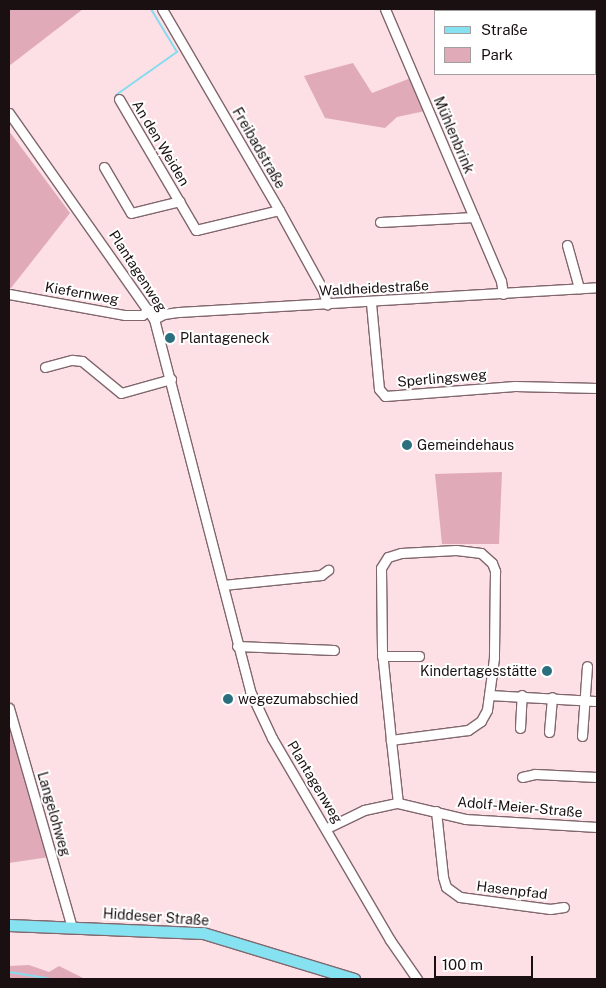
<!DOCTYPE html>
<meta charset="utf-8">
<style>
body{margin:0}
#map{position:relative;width:606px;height:988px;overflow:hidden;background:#fddfe6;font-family:"Public Sans",sans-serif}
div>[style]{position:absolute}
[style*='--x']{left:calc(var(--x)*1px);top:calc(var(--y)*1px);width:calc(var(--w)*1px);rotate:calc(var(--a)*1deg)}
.green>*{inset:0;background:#e1aab9}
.stream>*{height:2px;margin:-1px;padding:0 1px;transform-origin:1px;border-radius:1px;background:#85dcee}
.roads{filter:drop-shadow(1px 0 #80676d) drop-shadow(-1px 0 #80676d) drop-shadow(0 1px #80676d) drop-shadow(0 -1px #80676d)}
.minor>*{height:9px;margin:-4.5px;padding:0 4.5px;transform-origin:4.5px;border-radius:4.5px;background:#fff}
.major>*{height:11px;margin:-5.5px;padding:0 5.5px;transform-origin:5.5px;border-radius:5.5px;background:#86e2f1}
.dots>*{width:14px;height:14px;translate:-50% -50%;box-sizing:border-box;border:2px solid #fff;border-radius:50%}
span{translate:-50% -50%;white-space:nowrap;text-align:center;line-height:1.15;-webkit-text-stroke:4px #fff;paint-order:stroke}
.street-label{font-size:14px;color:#1a1012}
.poi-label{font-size:14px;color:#1a1012}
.left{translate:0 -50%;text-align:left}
.right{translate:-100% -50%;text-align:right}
.frame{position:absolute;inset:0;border:10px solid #1a1012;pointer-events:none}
.legend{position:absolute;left:434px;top:10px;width:162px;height:65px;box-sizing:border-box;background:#fff;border:1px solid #a39fa0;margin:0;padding:6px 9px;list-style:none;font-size:15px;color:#1a1012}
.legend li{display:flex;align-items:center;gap:10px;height:25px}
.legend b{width:25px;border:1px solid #a39fa0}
.scale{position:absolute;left:434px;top:956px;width:99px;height:22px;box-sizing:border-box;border:2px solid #1a1012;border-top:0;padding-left:6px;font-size:15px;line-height:18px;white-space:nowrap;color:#1a1012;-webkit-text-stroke:4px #fff;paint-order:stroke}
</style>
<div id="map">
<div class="green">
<i style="clip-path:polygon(9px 9px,83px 9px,9px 66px)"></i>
<i style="clip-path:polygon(353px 63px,372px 93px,411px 78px,425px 111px,397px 117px,385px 128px,325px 118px,304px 76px)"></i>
<i style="clip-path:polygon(9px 131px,70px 213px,11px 288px,9px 288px)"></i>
<i style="clip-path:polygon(502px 472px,499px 544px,442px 544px,435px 474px)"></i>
<i style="clip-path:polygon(9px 719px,49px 857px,9px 863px)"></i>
<i style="clip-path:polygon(29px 965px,49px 972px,59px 966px,85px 979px,9px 979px,9px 966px)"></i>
</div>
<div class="stream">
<i style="--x:116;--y:95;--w:75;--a:-35.2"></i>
<i style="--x:177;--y:52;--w:50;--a:-121.2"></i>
<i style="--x:9;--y:972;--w:43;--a:9.5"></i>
</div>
<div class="roads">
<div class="minor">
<i style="--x:162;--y:9;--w:233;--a:59.8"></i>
<i style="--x:279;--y:210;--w:91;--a:61.2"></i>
<i style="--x:323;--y:290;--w:15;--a:74"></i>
<i style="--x:385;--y:9;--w:296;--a:66.9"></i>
<i style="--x:501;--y:281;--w:13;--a:81"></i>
<i style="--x:508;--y:11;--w:2;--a:-63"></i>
<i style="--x:595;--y:50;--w:2;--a:27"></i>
<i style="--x:119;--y:99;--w:152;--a:59.6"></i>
<i style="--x:196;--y:230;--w:85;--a:-13.5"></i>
<i style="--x:9;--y:113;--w:252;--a:54.9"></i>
<i style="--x:154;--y:319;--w:384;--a:75.5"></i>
<i style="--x:250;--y:691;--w:52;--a:64.9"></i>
<i style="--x:272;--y:738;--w:234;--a:59.7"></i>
<i style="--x:390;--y:940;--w:47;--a:55.3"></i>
<i style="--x:104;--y:167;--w:53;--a:59.6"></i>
<i style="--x:131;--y:213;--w:50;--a:-13.8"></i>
<i style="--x:380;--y:222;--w:94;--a:-3"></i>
<i style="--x:567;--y:245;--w:45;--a:74.4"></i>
<i style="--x:9;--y:294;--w:118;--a:10.3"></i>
<i style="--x:125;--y:315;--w:17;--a:0"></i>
<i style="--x:142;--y:315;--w:9;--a:-36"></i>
<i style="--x:371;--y:303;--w:86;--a:84.7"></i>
<i style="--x:379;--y:389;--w:9;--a:49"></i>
<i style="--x:385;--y:396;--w:130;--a:-4.4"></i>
<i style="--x:515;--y:386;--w:82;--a:1.4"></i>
<i style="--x:154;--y:319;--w:11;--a:-27"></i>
<i style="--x:164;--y:314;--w:15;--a:-8"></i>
<i style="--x:179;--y:312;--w:419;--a:-3.4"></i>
<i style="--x:45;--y:367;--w:28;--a:-15"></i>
<i style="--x:72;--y:360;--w:10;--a:6"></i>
<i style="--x:82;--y:361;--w:50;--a:39.4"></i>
<i style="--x:121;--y:393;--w:52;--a:-15.6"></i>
<i style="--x:223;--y:585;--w:99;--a:-5.8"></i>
<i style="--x:321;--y:575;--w:9;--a:-36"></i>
<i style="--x:237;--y:646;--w:97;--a:2.4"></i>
<i style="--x:382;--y:656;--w:37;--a:0"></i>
<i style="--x:489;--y:695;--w:106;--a:3.2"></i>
<i style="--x:9;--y:708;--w:228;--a:74"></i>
<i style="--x:520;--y:728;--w:33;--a:-87"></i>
<i style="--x:549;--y:732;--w:35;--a:-85"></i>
<i style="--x:582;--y:736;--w:70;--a:-85.9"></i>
<i style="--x:391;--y:740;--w:89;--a:-95.8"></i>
<i style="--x:382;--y:651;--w:83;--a:-90.7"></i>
<i style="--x:381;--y:568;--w:13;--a:-58"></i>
<i style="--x:388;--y:557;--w:14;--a:-17"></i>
<i style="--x:401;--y:553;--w:55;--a:-3.1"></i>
<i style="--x:456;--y:550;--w:25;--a:7"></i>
<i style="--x:481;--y:553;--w:15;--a:42"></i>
<i style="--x:492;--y:563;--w:9;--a:69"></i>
<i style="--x:495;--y:571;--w:87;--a:90.7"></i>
<i style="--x:494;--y:658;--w:52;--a:97.7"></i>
<i style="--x:487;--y:710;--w:13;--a:119"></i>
<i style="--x:481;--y:721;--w:16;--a:145"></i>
<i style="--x:468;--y:730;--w:78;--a:172.6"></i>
<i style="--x:391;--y:740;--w:63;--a:83.7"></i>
<i style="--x:522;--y:777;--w:13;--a:-13"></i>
<i style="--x:535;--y:774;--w:62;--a:2.8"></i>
<i style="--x:436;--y:811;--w:66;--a:83.9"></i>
<i style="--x:443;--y:877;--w:10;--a:73"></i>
<i style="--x:446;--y:887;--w:17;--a:36"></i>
<i style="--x:460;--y:897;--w:91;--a:7.6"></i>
<i style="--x:550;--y:909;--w:14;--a:-8"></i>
<i style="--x:327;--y:828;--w:41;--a:-25.9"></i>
<i style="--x:364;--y:810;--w:35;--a:-12"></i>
<i style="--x:398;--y:803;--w:69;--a:13.4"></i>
<i style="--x:465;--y:819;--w:132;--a:3.5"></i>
</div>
<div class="major">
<i style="--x:9;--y:925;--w:194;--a:2.4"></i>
<i style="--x:203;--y:933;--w:158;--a:16.9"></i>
</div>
</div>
<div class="dots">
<i style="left:170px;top:338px;background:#296f7d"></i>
<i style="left:407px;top:445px;background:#296f7d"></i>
<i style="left:547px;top:671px;background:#296f7d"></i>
<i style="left:228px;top:699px;background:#296f7d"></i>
</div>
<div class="street-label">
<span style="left:454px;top:135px;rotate:67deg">Mühlenbrink</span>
<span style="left:161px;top:143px;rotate:59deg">An den Weiden</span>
<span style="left:259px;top:148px;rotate:60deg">Freibadstraße</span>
<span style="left:138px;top:271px;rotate:57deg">Plantagenweg</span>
<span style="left:374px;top:288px;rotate:-3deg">Waldheidestraße</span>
<span style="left:82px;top:293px;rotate:10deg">Kiefernweg</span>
<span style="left:442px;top:378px;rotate:-5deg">Sperlingsweg</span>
<span style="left:315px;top:782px;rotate:59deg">Plantagenweg</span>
<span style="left:520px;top:807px;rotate:5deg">Adolf-Meier-Straße</span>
<span style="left:54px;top:814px;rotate:74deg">Langelohweg</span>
<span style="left:512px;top:890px;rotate:7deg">Hasenpfad</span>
<span style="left:156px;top:917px;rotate:4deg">Hiddeser Straße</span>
</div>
<div class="poi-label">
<span class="left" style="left:180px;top:338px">Plantageneck</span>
<span class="left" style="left:417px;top:445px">Gemeindehaus</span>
<span class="right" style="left:537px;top:671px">Kindertagesstätte</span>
<span class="left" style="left:238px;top:699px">wegezumabschied</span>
</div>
<div class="frame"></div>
<ul class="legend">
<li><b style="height:6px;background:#86e2f1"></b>Straße</li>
<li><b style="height:14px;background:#e1aab9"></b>Park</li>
</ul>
<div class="scale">100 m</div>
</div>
